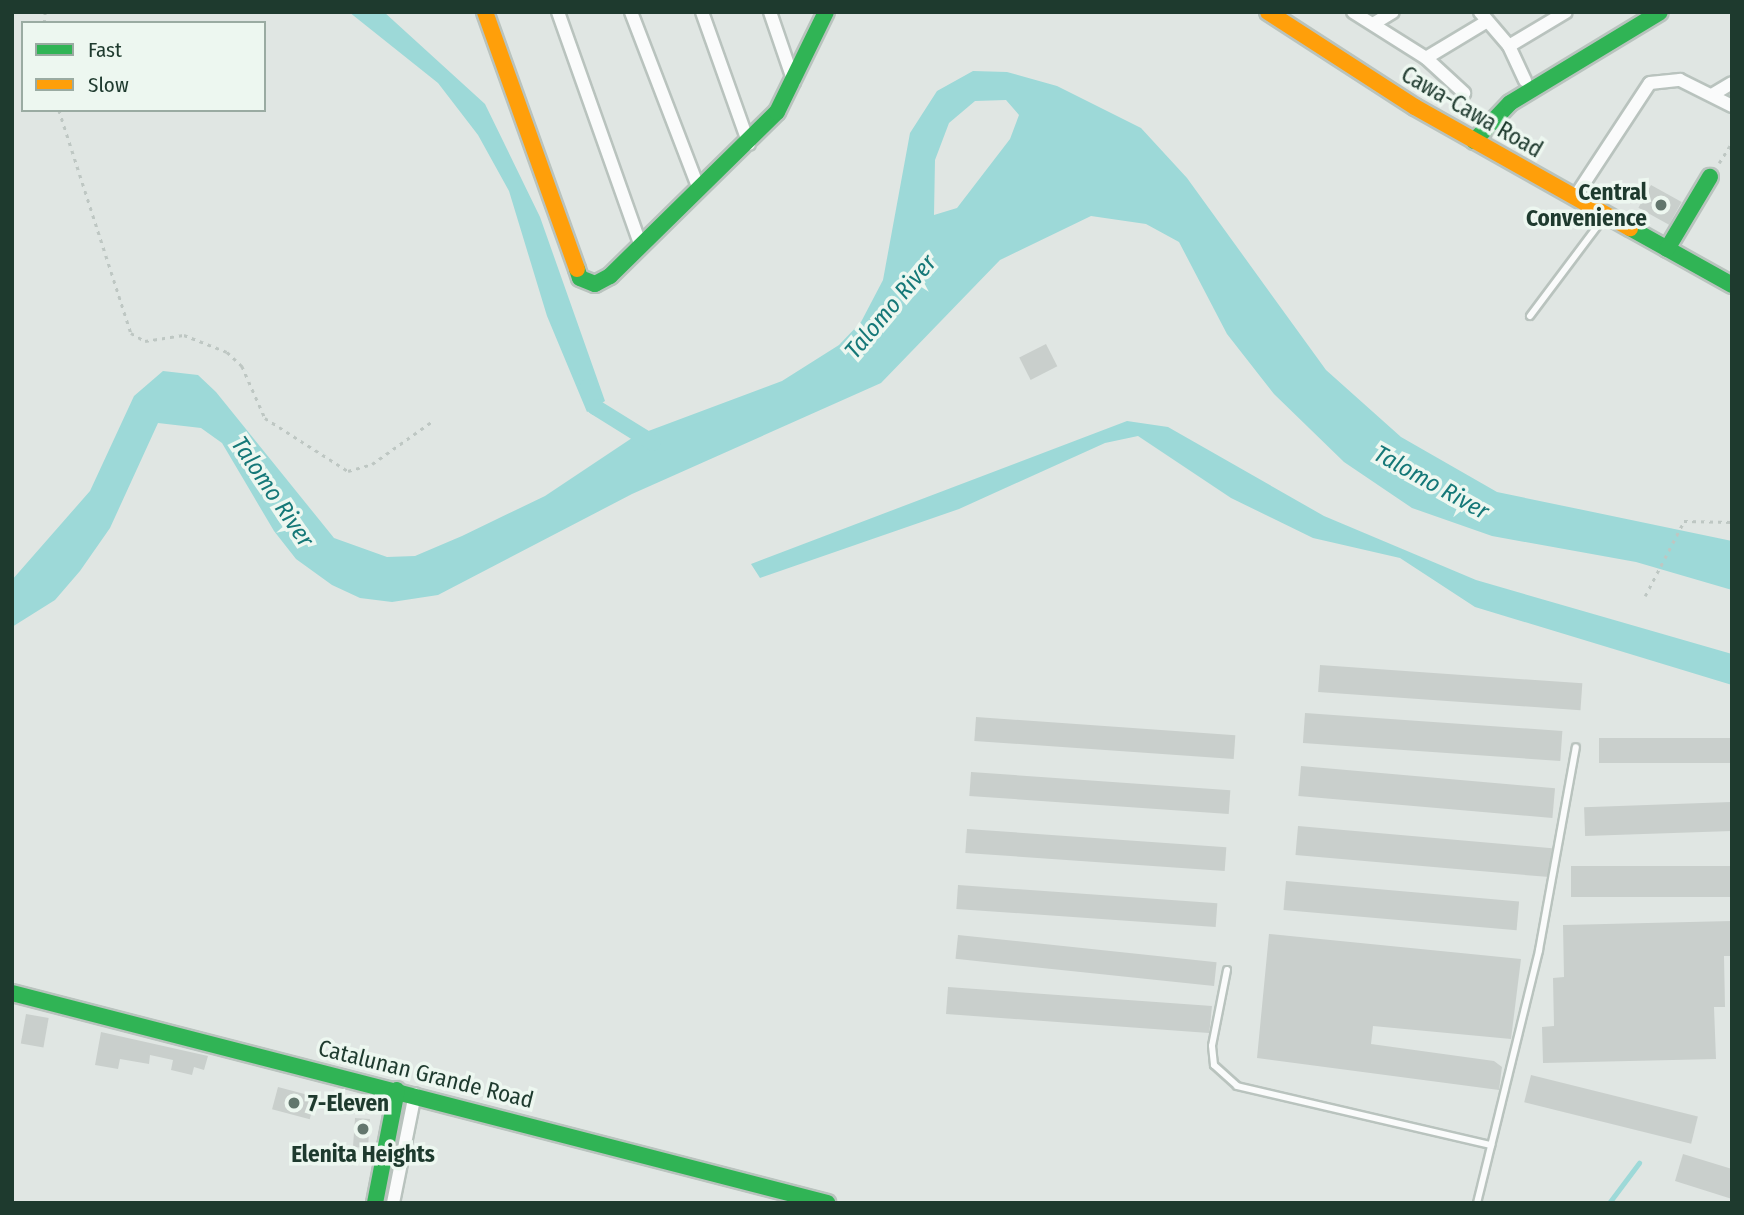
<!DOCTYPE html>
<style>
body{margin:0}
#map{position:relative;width:1744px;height:1215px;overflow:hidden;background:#e0e6e3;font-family:"Fira Sans Condensed",sans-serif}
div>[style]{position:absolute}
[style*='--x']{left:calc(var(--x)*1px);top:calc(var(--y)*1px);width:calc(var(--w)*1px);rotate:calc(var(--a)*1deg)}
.water>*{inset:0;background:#9dd9d8}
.stream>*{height:4.5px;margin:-2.25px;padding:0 2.25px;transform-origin:2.25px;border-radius:2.25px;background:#9dd9d8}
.canal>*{height:16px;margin:-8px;padding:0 8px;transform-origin:8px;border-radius:8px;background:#9dd9d8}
.building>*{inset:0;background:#c9cfcc;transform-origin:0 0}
.path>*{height:2.5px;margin-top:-1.25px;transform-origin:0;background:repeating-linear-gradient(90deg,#bec7c3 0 3.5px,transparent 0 8.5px)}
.roads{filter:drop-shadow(2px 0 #b9c3be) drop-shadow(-2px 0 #b9c3be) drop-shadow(0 2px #b9c3be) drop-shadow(0 -2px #b9c3be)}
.lane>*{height:6px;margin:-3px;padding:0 3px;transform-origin:3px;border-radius:3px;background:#fafbfb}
.street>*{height:12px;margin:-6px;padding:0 6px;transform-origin:6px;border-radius:6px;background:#fafbfb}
.fast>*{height:16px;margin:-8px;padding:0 8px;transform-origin:8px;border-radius:8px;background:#30b455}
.slow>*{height:16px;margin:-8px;padding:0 8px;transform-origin:8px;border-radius:8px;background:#ff9f0a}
.dots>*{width:19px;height:19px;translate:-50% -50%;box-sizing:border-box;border:4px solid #edf7f0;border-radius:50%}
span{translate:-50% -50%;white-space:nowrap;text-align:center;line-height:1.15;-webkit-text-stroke:7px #edf7f0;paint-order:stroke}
.street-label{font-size:23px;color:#1e3a2e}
.poi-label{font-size:23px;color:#1e3a2e;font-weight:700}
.right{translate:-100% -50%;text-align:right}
.left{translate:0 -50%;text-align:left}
.water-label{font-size:24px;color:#157878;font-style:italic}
.frame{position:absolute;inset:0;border:14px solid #1e3a2e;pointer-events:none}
.legend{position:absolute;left:21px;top:21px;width:245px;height:91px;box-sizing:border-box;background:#edf7f0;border:2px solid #9aaba2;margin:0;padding:9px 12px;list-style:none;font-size:21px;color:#1e3a2e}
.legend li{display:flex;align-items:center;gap:14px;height:35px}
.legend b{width:35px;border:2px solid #9aaba2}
</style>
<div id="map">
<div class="water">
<i style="clip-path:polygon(349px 12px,384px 12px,485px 104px,540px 217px,605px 401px,587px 412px,547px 316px,509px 191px,478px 135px,438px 83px)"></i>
<i style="clip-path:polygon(evenodd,973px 71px,1007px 72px,1057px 86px,1141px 128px,1187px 178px,1326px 370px,1401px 437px,1497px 492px,1732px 541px,1732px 590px,1636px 562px,1492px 536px,1412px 508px,1344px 462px,1274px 394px,1227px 334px,1179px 242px,1146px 224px,1091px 216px,1000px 260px,881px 383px,632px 494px,438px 595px,392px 602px,360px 598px,332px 585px,296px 559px,274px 531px,222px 443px,201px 428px,158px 423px,110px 528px,80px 571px,55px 600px,12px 627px,12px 580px,90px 491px,134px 396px,163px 371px,198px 375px,216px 392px,334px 538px,387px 557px,415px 556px,462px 536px,545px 496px,635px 436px,782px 381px,839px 345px,861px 322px,883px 280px,910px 133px,937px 91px,973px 71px,1006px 100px,1019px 115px,1010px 139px,957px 208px,934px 215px,935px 160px,949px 123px,975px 101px,1006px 100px)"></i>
<i style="clip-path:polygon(1127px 421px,1168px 427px,1324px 516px,1476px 580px,1732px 654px,1732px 685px,1475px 607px,1400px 558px,1313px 538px,1231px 498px,1138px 436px,1105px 443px,959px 509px,760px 578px,751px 564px)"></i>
</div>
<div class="stream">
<i style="--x:1609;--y:1203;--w:50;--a:-53.1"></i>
</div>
<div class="canal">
<i style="--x:588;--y:387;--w:21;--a:71"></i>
<i style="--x:595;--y:407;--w:68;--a:31.8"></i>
</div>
<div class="building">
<i style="left:1651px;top:185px;width:35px;height:26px;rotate:29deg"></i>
<i style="left:1046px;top:344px;width:25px;height:30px;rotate:63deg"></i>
<i style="left:1320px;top:665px;width:263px;height:27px;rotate:4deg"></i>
<i style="left:1305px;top:713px;width:258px;height:30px;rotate:4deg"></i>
<i style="left:976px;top:717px;width:260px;height:24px;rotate:4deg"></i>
<i style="left:1732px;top:738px;width:25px;height:133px;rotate:90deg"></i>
<i style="left:1301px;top:766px;width:255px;height:30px;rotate:5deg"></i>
<i style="left:971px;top:772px;width:260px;height:24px;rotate:4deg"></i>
<i style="left:1731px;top:802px;width:29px;height:147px;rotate:88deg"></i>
<i style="left:1298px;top:826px;width:255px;height:29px;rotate:5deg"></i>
<i style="left:967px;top:829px;width:260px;height:24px;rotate:4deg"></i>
<i style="left:1732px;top:866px;width:31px;height:161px;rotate:90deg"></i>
<i style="left:1286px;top:881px;width:234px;height:29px;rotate:5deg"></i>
<i style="left:958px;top:885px;width:260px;height:24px;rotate:4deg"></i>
<i style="clip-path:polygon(1732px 921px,1732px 956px,1724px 956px,1725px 1007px,1714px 1007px,1716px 1059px,1543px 1063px,1542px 1027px,1554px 1026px,1553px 978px,1564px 977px,1563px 925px)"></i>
<i style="clip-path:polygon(1269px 934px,1521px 959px,1511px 1039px,1373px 1026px,1371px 1044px,1494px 1061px,1502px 1067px,1499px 1090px,1257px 1058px)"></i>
<i style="left:958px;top:935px;width:260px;height:24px;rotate:6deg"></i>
<i style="clip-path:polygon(948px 987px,1212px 1006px,1210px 1026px,1209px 1033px,946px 1014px)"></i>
<i style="left:26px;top:1014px;width:23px;height:30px;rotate:10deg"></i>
<i style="clip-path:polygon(101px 1032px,208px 1056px,204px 1070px,194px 1067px,192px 1075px,171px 1070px,173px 1060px,150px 1055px,149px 1064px,120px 1059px,118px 1069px,95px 1065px)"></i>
<i style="left:1531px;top:1075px;width:172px;height:28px;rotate:14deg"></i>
<i style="left:278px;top:1087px;width:39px;height:23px;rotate:15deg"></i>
<i style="left:355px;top:1118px;width:15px;height:29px;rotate:4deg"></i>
<i style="clip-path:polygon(1683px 1154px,1732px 1169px,1732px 1199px,1675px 1181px)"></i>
</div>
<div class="path">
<i style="--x:44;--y:23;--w:11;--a:-85"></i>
<i style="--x:59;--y:110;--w:234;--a:72.1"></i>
<i style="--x:131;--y:333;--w:16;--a:30"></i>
<i style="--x:145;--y:341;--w:39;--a:-9"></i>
<i style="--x:184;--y:335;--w:46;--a:21.6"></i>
<i style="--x:227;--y:352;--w:21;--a:43"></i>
<i style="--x:242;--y:366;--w:57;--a:66.1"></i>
<i style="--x:265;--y:418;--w:98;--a:32.6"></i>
<i style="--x:348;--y:471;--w:25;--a:-16"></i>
<i style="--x:372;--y:464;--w:76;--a:-35.4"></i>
<i style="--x:1719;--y:163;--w:25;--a:-58"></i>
<i style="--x:1645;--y:596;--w:85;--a:-62.5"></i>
<i style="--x:1684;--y:521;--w:48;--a:1.2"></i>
</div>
<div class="roads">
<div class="lane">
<i style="--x:1530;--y:316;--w:125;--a:-53.1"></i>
<i style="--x:1227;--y:970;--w:77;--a:101.2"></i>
<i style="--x:1212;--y:1046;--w:19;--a:84"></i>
<i style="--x:1214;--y:1065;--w:31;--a:42"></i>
<i style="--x:1237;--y:1086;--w:261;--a:13.1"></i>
<i style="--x:1477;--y:1203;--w:260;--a:-76.2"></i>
<i style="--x:1539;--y:950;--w:206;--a:-79.7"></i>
</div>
<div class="street">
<i style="--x:558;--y:12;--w:248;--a:70.5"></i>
<i style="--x:631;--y:12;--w:190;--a:69"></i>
<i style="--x:702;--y:12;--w:140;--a:70.4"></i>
<i style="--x:770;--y:12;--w:74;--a:71.1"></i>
<i style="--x:1353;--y:12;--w:86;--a:32.2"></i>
<i style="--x:1426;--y:58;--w:52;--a:42.6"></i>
<i style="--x:1480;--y:12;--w:45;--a:49.5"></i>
<i style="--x:1509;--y:46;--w:38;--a:65"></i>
<i style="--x:1373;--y:24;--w:23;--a:-31"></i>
<i style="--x:1509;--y:46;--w:66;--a:-30.8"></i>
<i style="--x:1426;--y:58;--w:70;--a:-31"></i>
<i style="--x:1712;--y:95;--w:23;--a:-31"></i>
<i style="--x:1575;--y:197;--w:136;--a:-56.7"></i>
<i style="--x:1650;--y:83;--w:30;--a:-6"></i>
<i style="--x:1680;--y:80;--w:58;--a:26.6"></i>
<i style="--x:393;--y:1203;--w:111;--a:-78.6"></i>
</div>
<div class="fast">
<i style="--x:1474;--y:141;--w:52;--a:-46.5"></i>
<i style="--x:1510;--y:103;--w:175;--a:-31.2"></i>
<i style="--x:1630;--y:228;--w:117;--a:29.2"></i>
<i style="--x:1667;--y:249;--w:84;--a:-59.2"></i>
<i style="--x:577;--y:269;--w:9;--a:72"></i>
<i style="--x:580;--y:278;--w:16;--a:22"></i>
<i style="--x:595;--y:284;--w:17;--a:-28"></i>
<i style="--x:610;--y:276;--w:234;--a:-44.5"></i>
<i style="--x:777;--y:112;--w:111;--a:-63.9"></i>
<i style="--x:12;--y:993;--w:842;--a:14.45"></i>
<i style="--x:375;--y:1203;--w:115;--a:-79"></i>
</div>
<div class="slow">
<i style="--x:485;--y:12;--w:273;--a:70.3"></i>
<i style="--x:1268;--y:12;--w:175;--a:32.9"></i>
<i style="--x:1415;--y:107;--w:247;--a:29.4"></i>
</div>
</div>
<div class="dots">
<i style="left:1661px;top:205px;background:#62766d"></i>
<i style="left:294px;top:1103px;background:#62766d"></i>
<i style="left:363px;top:1129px;background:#62766d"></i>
</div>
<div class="street-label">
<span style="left:1472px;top:112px;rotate:30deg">Cawa-Cawa Road</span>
<span style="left:426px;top:1074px;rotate:14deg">Catalunan Grande Road</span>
</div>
<div class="poi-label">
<span class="right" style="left:1647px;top:205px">Central<br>Convenience</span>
<span class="left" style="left:308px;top:1103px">7-Eleven</span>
<span style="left:363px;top:1154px">Elenita Heights</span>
</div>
<div class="water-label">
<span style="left:891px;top:307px;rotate:-50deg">Talomo River</span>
<span style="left:1431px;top:483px;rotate:29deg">Talomo River</span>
<span style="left:272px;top:492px;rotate:56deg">Talomo River</span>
</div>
<div class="frame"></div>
<ul class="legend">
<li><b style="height:9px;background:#30b455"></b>Fast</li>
<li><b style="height:9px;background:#ff9f0a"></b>Slow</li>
</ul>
</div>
